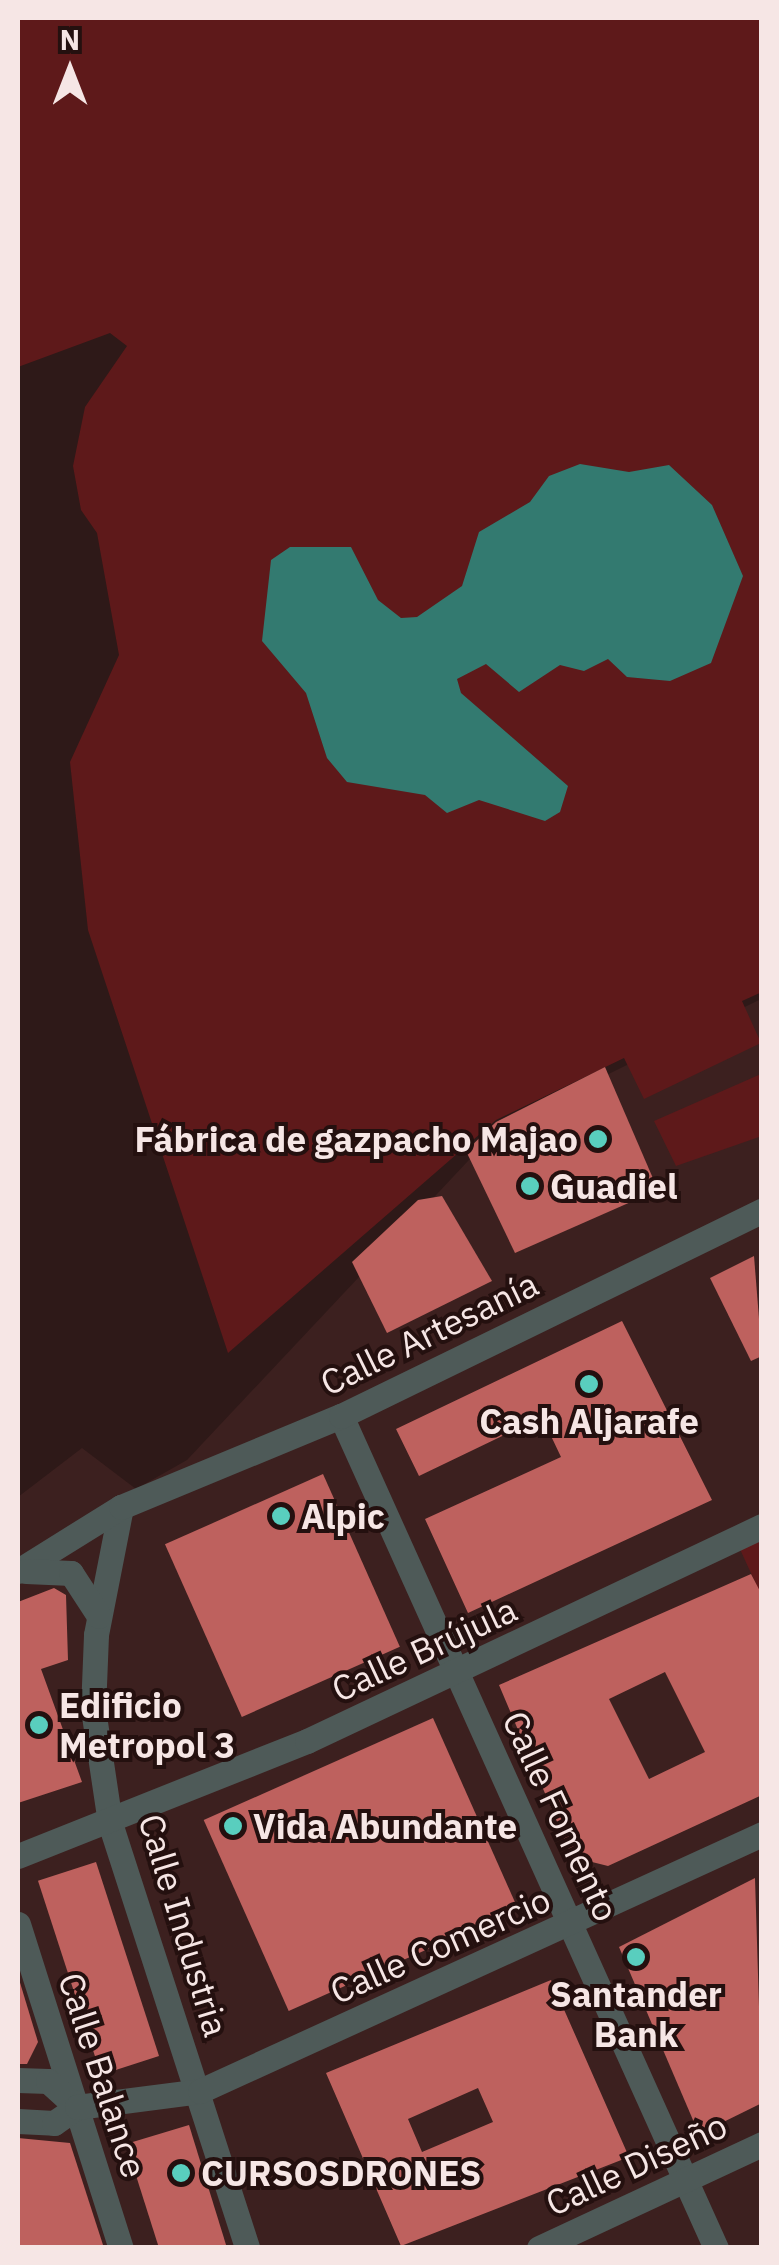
<!DOCTYPE html>
<meta charset="utf-8">
<style>
body{margin:0}
#map{position:relative;width:779px;height:2265px;overflow:hidden;background:#2e1918;font-family:"IBM Plex Sans",sans-serif}
div>[style]{position:absolute}
[style*='--x']{left:calc(var(--x)*1px);top:calc(var(--y)*1px);width:calc(var(--w)*1px);rotate:calc(var(--a)*1deg)}
.built>*{inset:0;background:#3c201f}
.green>*{inset:0;background:#5e191a}
.water>*{inset:0;background:#337a70}
.building>*{inset:0;background:#be615e;transform-origin:0 0}
.minor>*{height:25px;margin:-12.5px;padding:0 12.5px;transform-origin:12.5px;border-radius:12.5px;background:#4e5a58}
.dots>*{width:28px;height:28px;translate:-50% -50%;box-sizing:border-box;border:5px solid #24100f;border-radius:50%}
span{translate:-50% -50%;white-space:nowrap;text-align:center;line-height:1.15;-webkit-text-stroke:8px #24100f;paint-order:stroke}
.poi-label{font-size:35px;color:#f6e6e5;font-weight:700}
.right{translate:-100% -50%;text-align:right}
.left{translate:0 -50%;text-align:left}
.street-label{font-size:35px;color:#f6e6e5}
.frame{position:absolute;inset:0;border:20px solid #f6e6e5;pointer-events:none}
.north{position:absolute;left:20px;top:20px;width:100px;height:100px;-webkit-text-stroke:8px #24100f;paint-order:stroke;rotate:0deg;font-size:28px;font-weight:700;line-height:40px;text-align:center;color:#f6e6e5}
.north::after{content:'';display:block;margin:auto;width:35px;height:45px;background:#f6e6e5;clip-path:polygon(50% 0,100% 100%,50% 72%,0 100%)}
</style>
<div id="map">
<div class="built">
<i style="clip-path:polygon(761px 999px,761px 2247px,18px 2248px,18px 1497px,82px 1448px,136px 1489px,187px 1460px,499px 1128px)"></i>
</div>
<div class="green">
<i style="clip-path:polygon(18px 18px,761px 18px,762px 992px,742px 1001px,761px 1043px,644px 1099px,624px 1058px,496px 1120px,228px 1353px,88px 930px,70px 762px,119px 655px,97px 533px,81px 510px,73px 466px,85px 407px,127px 346px,110px 333px,18px 367px)"></i>
<i style="clip-path:polygon(761px 1074px,759px 1137px,676px 1166px,654px 1121px)"></i>
<i style="clip-path:polygon(761px 1537px,761px 1595px,739px 1547px)"></i>
</div>
<div class="water">
<i style="clip-path:polygon(580px 464px,629px 472px,669px 465px,712px 505px,743px 576px,711px 663px,670px 681px,627px 677px,608px 659px,584px 671px,560px 665px,519px 692px,486px 664px,457px 679px,461px 693px,568px 786px,560px 812px,545px 821px,479px 800px,447px 813px,425px 795px,347px 782px,327px 758px,306px 693px,262px 641px,271px 560px,290px 547px,351px 547px,378px 600px,401px 618px,417px 617px,462px 586px,479px 532px,530px 502px,549px 476px)"></i>
</div>
<div class="building">
<i style="clip-path:polygon(605px 1067px,658px 1190px,515px 1253px,466px 1151px,496px 1122px)"></i>
<i style="clip-path:polygon(442px 1196px,492px 1281px,387px 1333px,352px 1262px,418px 1200px)"></i>
<i style="clip-path:polygon(754px 1256px,762px 1356px,751px 1361px,710px 1278px)"></i>
<i style="clip-path:polygon(622px 1321px,712px 1500px,468px 1613px,425px 1519px,561px 1457px,542px 1417px,419px 1476px,396px 1429px)"></i>
<i style="left:323px;top:1474px;width:189px;height:173px;rotate:66deg"></i>
<i style="clip-path:polygon(evenodd,751px 1574px,762px 1595px,762px 1795px,608px 1866px,572px 1857px,499px 1685px,751px 1574px,665px 1672px,705px 1752px,649px 1779px,609px 1699px,665px 1672px)"></i>
<i style="clip-path:polygon(54px 1588px,66px 1595px,68px 1660px,41px 1669px,82px 1782px,18px 1803px,18px 1602px)"></i>
<i style="left:433px;top:1718px;width:209px;height:251px;rotate:66deg"></i>
<i style="left:96px;top:1862px;width:204px;height:61px;rotate:72deg"></i>
<i style="clip-path:polygon(755px 1878px,762px 2103px,699px 2134px,619px 1947px)"></i>
<i style="clip-path:polygon(18px 1976px,38px 2042px,27px 2064px,18px 2064px)"></i>
<i style="clip-path:polygon(evenodd,551px 1980px,629px 2157px,401px 2246px,326px 2073px,551px 1980px,478px 2088px,493px 2122px,422px 2152px,408px 2119px,478px 2088px)"></i>
<i style="clip-path:polygon(189px 2125px,227px 2248px,159px 2248px,126px 2144px)"></i>
<i style="clip-path:polygon(18px 2138px,70px 2143px,104px 2248px,18px 2248px)"></i>
</div>
<div class="minor">
<i style="--x:341;--y:1416;--w:913;--a:65.74"></i>
<i style="--x:121;--y:1507;--w:130;--a:101.1"></i>
<i style="--x:96;--y:1635;--w:74;--a:92.3"></i>
<i style="--x:93;--y:1709;--w:115;--a:81.5"></i>
<i style="--x:110;--y:1823;--w:447;--a:72.1"></i>
<i style="--x:18;--y:1571;--w:121;--a:-31.9"></i>
<i style="--x:121;--y:1507;--w:238;--a:-22.5"></i>
<i style="--x:341;--y:1416;--w:468;--a:-26"></i>
<i style="--x:26;--y:1571;--w:45;--a:2.5"></i>
<i style="--x:71;--y:1573;--w:51;--a:56.9"></i>
<i style="--x:18;--y:1856;--w:311;--a:-21.7"></i>
<i style="--x:307;--y:1741;--w:503;--a:-25.29"></i>
<i style="--x:18;--y:1924;--w:340;--a:72.4"></i>
<i style="--x:18;--y:2080;--w:30;--a:2"></i>
<i style="--x:48;--y:2081;--w:39;--a:42"></i>
<i style="--x:18;--y:2121;--w:36;--a:3"></i>
<i style="--x:54;--y:2123;--w:28;--a:-35"></i>
<i style="--x:77;--y:2107;--w:124;--a:-7.4"></i>
<i style="--x:200;--y:2091;--w:618;--a:-24.57"></i>
<i style="--x:539;--y:2248;--w:246;--a:-25"></i>
</div>
<div class="dots">
<i style="left:598px;top:1139px;background:#59cebe"></i>
<i style="left:530px;top:1186px;background:#59cebe"></i>
<i style="left:589px;top:1384px;background:#59cebe"></i>
<i style="left:281px;top:1516px;background:#59cebe"></i>
<i style="left:39px;top:1725px;background:#59cebe"></i>
<i style="left:233px;top:1826px;background:#59cebe"></i>
<i style="left:636px;top:1957px;background:#59cebe"></i>
<i style="left:181px;top:2173px;background:#59cebe"></i>
</div>
<div class="poi-label">
<span class="right" style="left:578px;top:1139px">Fábrica de gazpacho Majao</span>
<span class="left" style="left:550px;top:1186px">Guadiel</span>
<span style="left:589px;top:1421px">Cash Aljarafe</span>
<span class="left" style="left:301px;top:1516px">Alpic</span>
<span class="left" style="left:59px;top:1725px">Edificio<br>Metropol 3</span>
<span class="left" style="left:253px;top:1826px">Vida Abundante</span>
<span style="left:636px;top:2014px">Santander<br>Bank</span>
<span class="left" style="left:201px;top:2173px">CURSOSDRONES</span>
</div>
<div class="street-label">
<span style="left:429px;top:1333px;rotate:-26deg">Calle Artesanía</span>
<span style="left:424px;top:1649px;rotate:-25deg">Calle Brújula</span>
<span style="left:561px;top:1816px;rotate:65deg">Calle Fomento</span>
<span style="left:184px;top:1925px;rotate:73deg">Calle Industria</span>
<span style="left:440px;top:1945px;rotate:-24deg">Calle Comercio</span>
<span style="left:103px;top:2075px;rotate:72deg">Calle Balance</span>
<span style="left:636px;top:2164px;rotate:-25deg">Calle Diseño</span>
</div>
<div class="frame"></div>
<div class="north">N</div>
</div>
